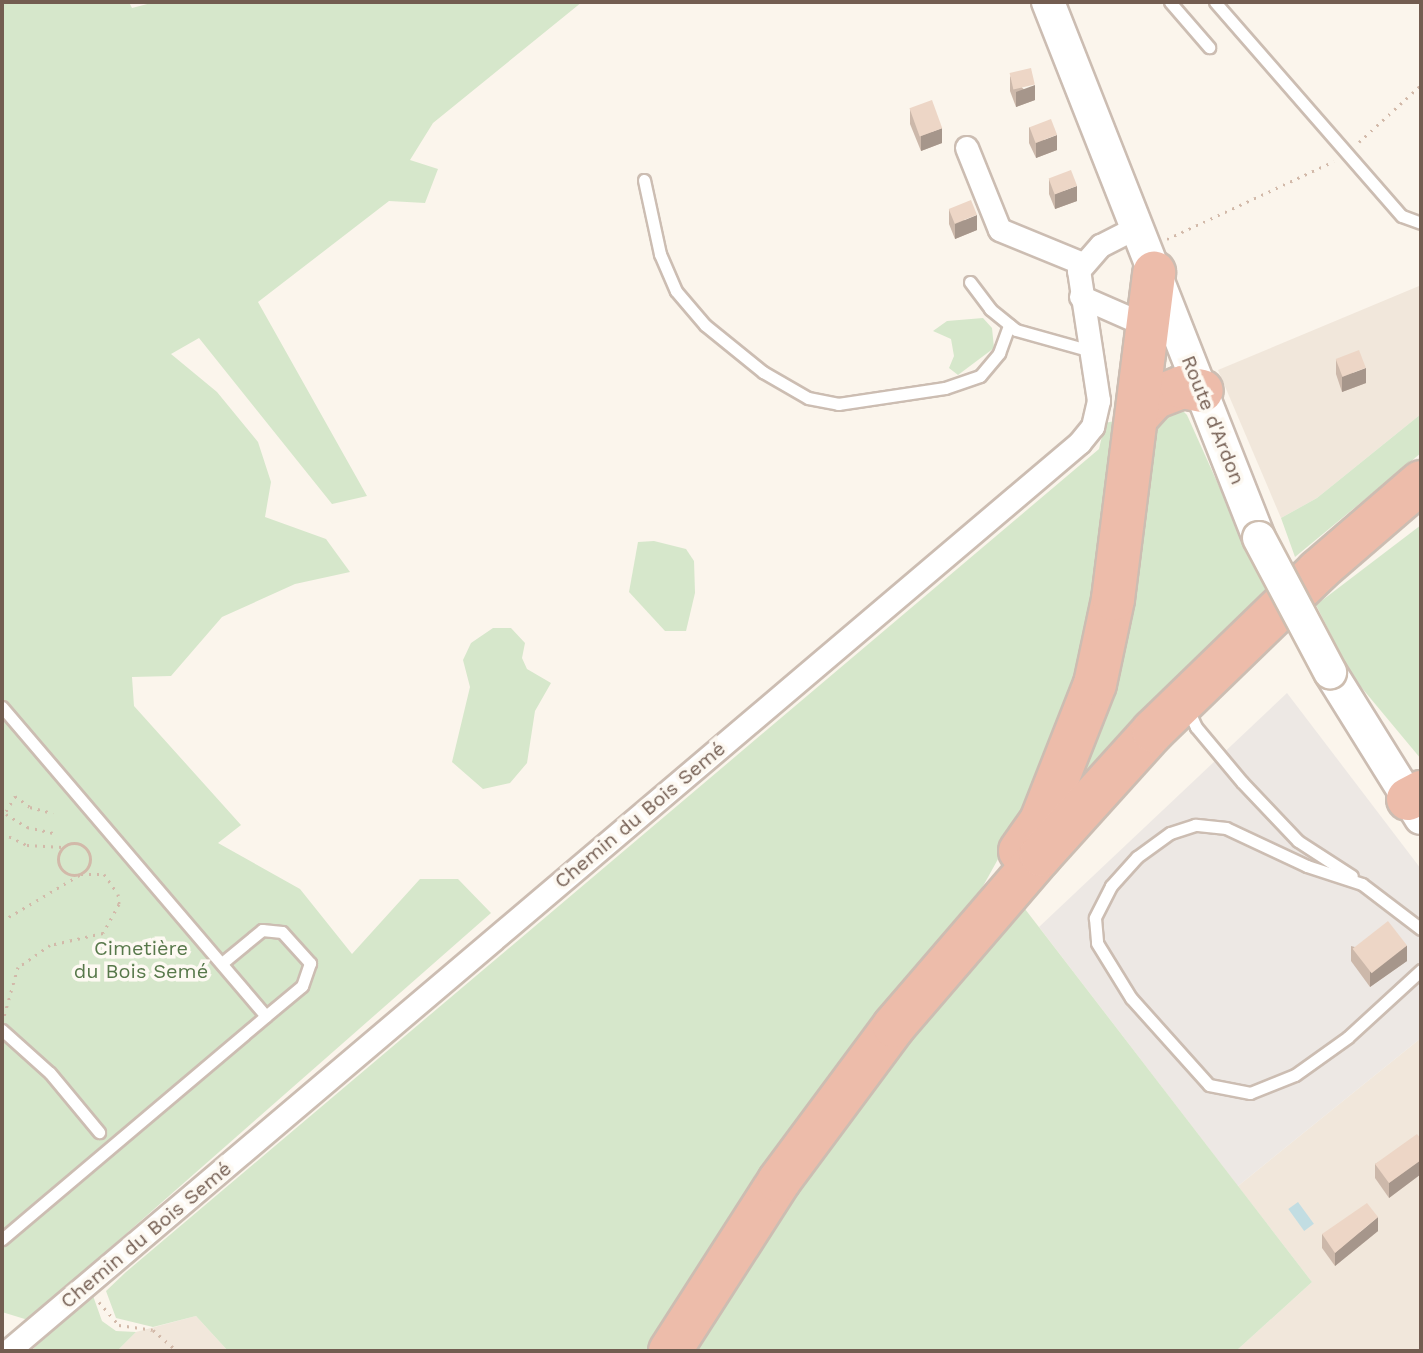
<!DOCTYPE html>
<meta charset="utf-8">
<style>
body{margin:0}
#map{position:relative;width:1423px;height:1353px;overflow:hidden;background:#fbf5ec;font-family:"Work Sans",sans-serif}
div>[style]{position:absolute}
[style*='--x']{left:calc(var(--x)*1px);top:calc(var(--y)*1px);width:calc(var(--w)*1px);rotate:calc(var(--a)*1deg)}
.residential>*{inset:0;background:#f1e7db}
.industrial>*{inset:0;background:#ede8e4}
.green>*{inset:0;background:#d6e7cb}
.water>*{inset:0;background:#c2dde2;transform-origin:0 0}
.path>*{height:3px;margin-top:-1.5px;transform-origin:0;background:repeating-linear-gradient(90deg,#d2b9a9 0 2px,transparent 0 8px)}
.path>.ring{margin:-1.5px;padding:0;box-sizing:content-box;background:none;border:3px solid #d2b9a9;border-radius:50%}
.roads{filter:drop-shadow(2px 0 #ccbdb2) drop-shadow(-2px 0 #ccbdb2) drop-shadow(0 2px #ccbdb2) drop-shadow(0 -2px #ccbdb2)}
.lane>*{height:11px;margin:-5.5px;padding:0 5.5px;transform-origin:5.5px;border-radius:5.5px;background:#fff}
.street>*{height:22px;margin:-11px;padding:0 11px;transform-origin:11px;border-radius:11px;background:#fff}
.secondary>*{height:32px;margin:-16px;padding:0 16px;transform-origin:16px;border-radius:16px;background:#fff}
.highway>*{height:42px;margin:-21px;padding:0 21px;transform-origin:21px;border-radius:21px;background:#edbcaa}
.bridges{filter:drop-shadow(2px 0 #cebeb0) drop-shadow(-2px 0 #cebeb0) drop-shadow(0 2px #cebeb0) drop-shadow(0 -2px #cebeb0)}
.secondary-bridge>*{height:32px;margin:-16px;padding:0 16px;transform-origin:16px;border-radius:16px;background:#fff}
.wall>*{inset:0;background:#ccb8aa}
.shaded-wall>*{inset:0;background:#a6968b}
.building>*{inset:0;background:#edd6c6;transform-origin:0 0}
span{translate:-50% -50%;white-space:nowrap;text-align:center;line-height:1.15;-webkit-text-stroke:7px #fdf9f2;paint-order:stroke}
.street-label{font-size:20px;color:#735d51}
.park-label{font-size:20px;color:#57784a}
.frame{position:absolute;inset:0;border:4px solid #735d51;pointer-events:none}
</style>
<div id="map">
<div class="residential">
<i style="clip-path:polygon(1419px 286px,1421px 414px,1317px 498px,1281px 518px,1218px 370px)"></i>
<i style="clip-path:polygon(1421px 1038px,1421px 1351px,1236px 1351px,1312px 1282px,1238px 1186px)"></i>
<i style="clip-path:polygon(196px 1316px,228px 1351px,117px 1351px,136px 1332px)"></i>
</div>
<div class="industrial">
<i style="clip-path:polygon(1287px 693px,1421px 869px,1421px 1038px,1238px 1186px,1039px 927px)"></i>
</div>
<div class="green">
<i style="clip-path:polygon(2px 2px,129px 2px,132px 8px,155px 2px,582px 2px,433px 123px,410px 160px,438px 169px,425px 203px,389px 201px,258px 302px,367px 496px,332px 504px,199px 338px,171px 354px,217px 392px,258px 442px,271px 482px,265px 517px,326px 539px,350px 572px,295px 584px,222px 617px,171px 676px,132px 677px,134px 706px,241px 825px,218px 843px,300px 889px,352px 954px,420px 879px,458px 879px,491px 913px,28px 1320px,2px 1312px)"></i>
<i style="clip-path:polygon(983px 318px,992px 328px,994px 348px,958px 375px,949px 368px,954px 356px,951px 339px,933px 331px,947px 321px)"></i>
<i style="clip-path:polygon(1173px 401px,1187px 415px,1267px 593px,1053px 819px,1141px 441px)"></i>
<i style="clip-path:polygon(1421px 414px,1421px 453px,1295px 557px,1281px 518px,1317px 498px)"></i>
<i style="clip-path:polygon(1124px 419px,1091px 651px,1043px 778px,982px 888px,840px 1063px,655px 1351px,228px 1351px,196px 1316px,153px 1327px,116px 1318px,106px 1291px,126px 1272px,1099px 449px,1105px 423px)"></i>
<i style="clip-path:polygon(1421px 525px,1421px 759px,1351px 675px,1316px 605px)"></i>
<i style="clip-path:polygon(654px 541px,686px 549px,694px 561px,695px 593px,686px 631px,665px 631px,629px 592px,638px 542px)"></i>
<i style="clip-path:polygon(493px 628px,511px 628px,525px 643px,522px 658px,527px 669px,551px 683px,535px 711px,527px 763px,510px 783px,483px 789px,452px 762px,470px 687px,463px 660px,471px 643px)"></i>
<i style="clip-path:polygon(1025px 909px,1312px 1282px,1236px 1351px,686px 1351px,791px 1191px,902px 1043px)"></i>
<i style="clip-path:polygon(92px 1293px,102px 1321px,116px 1331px,136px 1332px,117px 1351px,31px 1351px)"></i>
</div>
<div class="water">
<i style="left:1298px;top:1202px;width:27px;height:12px;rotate:54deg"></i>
</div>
<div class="path">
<i style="--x:1359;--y:142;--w:84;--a:-42.6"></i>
<i style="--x:1167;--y:239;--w:184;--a:-25"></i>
<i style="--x:6;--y:814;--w:25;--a:32"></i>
<i style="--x:27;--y:827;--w:27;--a:13"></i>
<i style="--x:2;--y:818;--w:26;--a:-59"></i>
<i style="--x:15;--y:796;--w:19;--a:36"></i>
<i style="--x:30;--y:807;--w:24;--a:15"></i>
<i style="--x:2;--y:833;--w:28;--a:26"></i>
<i style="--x:27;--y:845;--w:36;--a:3"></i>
<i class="ring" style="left:58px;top:843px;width:29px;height:29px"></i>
<i style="--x:2;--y:921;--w:92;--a:-30.7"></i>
<i style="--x:81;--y:874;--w:23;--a:0"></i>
<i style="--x:104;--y:874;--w:24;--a:55"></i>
<i style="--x:118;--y:894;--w:10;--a:84"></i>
<i style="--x:119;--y:904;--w:33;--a:119"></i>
<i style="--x:103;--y:933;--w:54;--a:167.2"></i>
<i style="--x:50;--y:945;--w:39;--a:145"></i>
<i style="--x:18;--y:967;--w:51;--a:105.9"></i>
<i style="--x:99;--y:1302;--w:30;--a:49"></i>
<i style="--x:119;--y:1325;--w:34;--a:8"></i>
<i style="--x:153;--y:1330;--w:32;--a:41"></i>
</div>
<div class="roads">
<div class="lane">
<i style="--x:1170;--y:2;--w:60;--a:49.1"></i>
<i style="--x:1215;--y:2;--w:284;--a:48.9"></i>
<i style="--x:1402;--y:216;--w:20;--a:20"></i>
<i style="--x:644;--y:180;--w:76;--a:77.8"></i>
<i style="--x:660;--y:254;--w:40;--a:66.6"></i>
<i style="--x:676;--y:291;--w:45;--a:49.5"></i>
<i style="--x:705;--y:325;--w:75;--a:39"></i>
<i style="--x:763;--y:372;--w:52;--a:30"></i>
<i style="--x:808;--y:398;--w:31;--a:11"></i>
<i style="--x:838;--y:404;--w:108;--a:-8.5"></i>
<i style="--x:945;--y:388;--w:37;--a:-19"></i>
<i style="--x:980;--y:376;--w:30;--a:-50"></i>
<i style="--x:999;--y:353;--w:30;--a:-70"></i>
<i style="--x:970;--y:282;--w:34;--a:53"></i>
<i style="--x:990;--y:309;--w:33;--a:39"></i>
<i style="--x:1016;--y:330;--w:78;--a:15.6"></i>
<i style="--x:2;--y:707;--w:406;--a:49.5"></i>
<i style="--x:266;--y:1016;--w:346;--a:139.8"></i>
<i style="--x:1187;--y:707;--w:22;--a:66"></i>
<i style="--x:1196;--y:727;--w:72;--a:50.1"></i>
<i style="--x:1242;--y:782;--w:81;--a:46.5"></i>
<i style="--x:1298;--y:841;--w:64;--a:32.9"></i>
<i style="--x:1421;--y:929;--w:74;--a:-142.7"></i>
<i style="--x:1362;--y:884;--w:58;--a:-161.9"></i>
<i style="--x:1307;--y:866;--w:89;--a:-154.9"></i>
<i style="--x:1226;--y:828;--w:31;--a:-174"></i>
<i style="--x:1195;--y:825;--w:26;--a:162"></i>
<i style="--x:1170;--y:833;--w:41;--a:144"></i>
<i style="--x:1137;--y:857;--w:39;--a:132"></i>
<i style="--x:1111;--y:886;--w:36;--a:117"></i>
<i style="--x:1095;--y:918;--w:25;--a:85"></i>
<i style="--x:1097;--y:943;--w:65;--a:58.3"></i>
<i style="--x:1131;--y:998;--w:117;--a:48.1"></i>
<i style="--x:1209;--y:1085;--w:42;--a:11"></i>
<i style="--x:1250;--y:1093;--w:48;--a:-21.8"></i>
<i style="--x:1295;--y:1075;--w:65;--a:-35.6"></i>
<i style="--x:1348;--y:1037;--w:99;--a:-42.5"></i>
<i style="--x:222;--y:963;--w:52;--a:-39.5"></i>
<i style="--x:262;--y:930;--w:20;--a:6"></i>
<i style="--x:282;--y:932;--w:42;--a:47.9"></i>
<i style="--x:310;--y:963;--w:24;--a:109"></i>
<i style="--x:302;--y:986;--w:47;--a:140.2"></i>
<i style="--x:2;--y:1030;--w:64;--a:41.9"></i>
<i style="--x:50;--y:1073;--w:77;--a:50.3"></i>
</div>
<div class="street">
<i style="--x:967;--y:148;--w:88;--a:68.1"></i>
<i style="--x:1000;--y:230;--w:90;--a:22.3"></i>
<i style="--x:1081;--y:297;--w:72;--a:23.7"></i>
<i style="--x:9;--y:1351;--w:1404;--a:-40.29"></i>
<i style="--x:1080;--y:443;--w:21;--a:-51"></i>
<i style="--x:1093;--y:427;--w:27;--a:-77"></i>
<i style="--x:1099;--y:401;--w:132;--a:-98.7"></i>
<i style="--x:1079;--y:271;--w:33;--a:-49"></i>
<i style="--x:1101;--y:246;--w:39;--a:-27"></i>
</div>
<div class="secondary">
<i style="--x:1048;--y:2;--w:576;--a:68.51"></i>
<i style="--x:1330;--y:672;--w:172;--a:58.1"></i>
</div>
<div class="highway">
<i style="--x:1137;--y:417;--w:25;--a:-48"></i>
<i style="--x:1154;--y:398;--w:30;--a:-21"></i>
<i style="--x:1182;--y:387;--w:20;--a:11"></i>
<i style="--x:1408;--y:799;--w:15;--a:-28"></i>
<i style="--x:1020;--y:851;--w:37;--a:-55"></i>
<i style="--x:1041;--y:821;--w:147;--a:-68.5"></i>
<i style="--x:1095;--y:684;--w:87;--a:-78"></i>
<i style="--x:1113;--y:599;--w:329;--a:-82.8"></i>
<i style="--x:670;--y:1351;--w:202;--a:-57.3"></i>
<i style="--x:779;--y:1181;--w:193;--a:-53.4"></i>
<i style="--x:894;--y:1026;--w:225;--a:-49.3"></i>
<i style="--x:1041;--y:855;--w:167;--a:-47.9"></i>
<i style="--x:1153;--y:731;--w:230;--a:-44.1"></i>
<i style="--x:1318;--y:571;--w:136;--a:-40.8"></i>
</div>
</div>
<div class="bridges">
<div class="secondary-bridge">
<i style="--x:1259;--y:538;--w:152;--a:62.1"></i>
</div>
</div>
<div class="wall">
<i style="clip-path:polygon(1010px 76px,1035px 100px,1016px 107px,1010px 91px)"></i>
<i style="clip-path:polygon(910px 109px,942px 143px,921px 151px,910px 124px)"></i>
<i style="clip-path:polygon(1029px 127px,1057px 150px,1036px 158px,1029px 143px)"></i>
<i style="clip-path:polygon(1049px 179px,1077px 201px,1055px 209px,1049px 194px)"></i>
<i style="clip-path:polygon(949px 209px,977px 230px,955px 239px,949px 224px)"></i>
<i style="clip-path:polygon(1336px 359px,1366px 383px,1342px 392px,1336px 374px)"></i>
<i style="clip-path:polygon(1351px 946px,1407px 961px,1370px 987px,1351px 961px)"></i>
<i style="clip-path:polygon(1421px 1139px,1421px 1174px,1389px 1198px,1375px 1178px,1375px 1164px)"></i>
<i style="clip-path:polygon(1378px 1231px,1335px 1266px,1322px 1248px,1322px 1234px)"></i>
</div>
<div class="shaded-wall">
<i style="clip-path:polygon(1035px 85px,1035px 100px,1016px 107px,1016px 92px)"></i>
<i style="clip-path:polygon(942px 128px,942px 143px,921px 151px,921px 136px)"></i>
<i style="clip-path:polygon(1057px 135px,1057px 150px,1036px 158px,1036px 143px)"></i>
<i style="clip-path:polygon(1077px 186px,1077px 201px,1055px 209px,1055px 194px)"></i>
<i style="clip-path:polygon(977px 215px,977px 230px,955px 239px,955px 224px)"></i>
<i style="clip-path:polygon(1366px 368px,1366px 383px,1342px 392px,1342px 377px)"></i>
<i style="clip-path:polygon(1407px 945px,1407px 961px,1370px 987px,1370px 972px)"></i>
<i style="clip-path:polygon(1421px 1160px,1421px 1174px,1389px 1198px,1389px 1183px)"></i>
<i style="clip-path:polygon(1378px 1217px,1378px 1231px,1335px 1266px,1335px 1253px)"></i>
</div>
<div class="building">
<i style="left:1031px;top:68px;width:17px;height:22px;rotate:77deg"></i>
<i style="left:932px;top:100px;width:30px;height:24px;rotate:70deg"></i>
<i style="left:1051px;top:119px;width:17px;height:23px;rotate:69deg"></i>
<i style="left:1071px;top:170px;width:17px;height:24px;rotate:69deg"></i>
<i style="left:971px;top:200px;width:16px;height:24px;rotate:68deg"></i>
<i style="left:1359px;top:350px;width:19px;height:25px;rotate:69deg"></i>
<i style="left:1388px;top:921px;width:31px;height:45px;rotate:52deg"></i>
<i style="clip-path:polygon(1417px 1134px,1421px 1139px,1421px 1160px,1389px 1183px,1375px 1164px)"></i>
<i style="clip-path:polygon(1367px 1203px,1378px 1217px,1335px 1253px,1322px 1234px)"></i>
</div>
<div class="street-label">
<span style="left:1213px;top:420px;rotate:68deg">Route d'Ardon</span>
<span style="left:640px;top:815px;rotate:-40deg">Chemin du Bois Semé</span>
<span style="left:146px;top:1235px;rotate:-40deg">Chemin du Bois Semé</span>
</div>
<div class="park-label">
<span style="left:141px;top:960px">Cimetière<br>du Bois Semé</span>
</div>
<div class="frame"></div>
</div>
